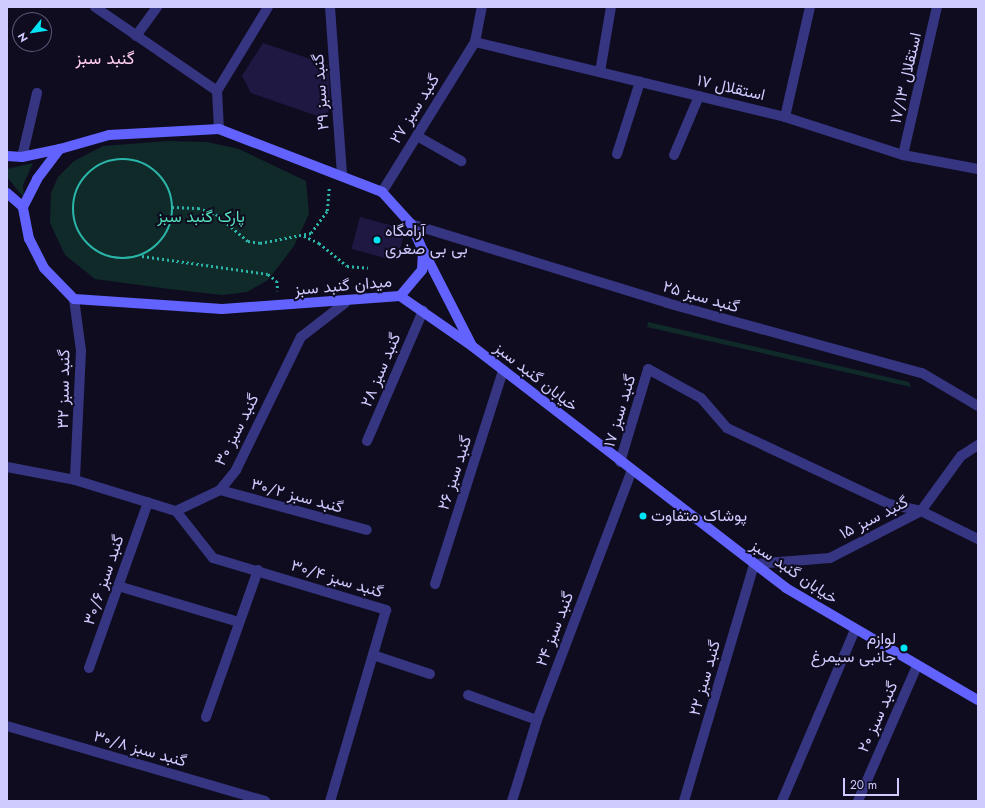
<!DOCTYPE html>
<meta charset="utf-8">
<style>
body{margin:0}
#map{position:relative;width:985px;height:808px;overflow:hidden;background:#0f0c20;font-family:Jost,Vazirmatn,sans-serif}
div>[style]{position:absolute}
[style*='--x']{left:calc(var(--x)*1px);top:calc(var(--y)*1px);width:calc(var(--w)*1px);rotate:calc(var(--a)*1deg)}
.green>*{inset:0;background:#0f2a29}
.building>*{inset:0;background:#1f1842;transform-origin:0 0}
.path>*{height:2.5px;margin-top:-1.25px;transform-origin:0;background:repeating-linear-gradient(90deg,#2ab5a8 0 2px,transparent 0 5px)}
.path>.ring{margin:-1.25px;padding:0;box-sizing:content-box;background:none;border:2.5px solid #2ab5a8;border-radius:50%}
.service>*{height:10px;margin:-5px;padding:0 5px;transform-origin:5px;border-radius:5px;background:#363581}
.minor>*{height:10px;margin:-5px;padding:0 5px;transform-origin:5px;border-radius:5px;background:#363581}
.tertiary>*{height:10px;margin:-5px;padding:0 5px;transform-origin:5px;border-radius:5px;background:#363581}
.secondary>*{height:10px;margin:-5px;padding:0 5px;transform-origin:5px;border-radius:5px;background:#6263ff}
.dots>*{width:11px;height:11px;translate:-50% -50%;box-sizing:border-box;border:2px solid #0f0c20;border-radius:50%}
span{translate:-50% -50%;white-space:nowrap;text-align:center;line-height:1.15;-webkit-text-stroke:4px #0f0c20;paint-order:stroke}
.street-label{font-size:16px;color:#d0cbff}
.park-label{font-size:16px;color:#54e2ba}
.poi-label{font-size:16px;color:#d0cbff}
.left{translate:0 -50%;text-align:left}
.right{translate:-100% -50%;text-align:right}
.neighbourhood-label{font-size:17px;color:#ffcdee}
.frame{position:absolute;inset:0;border:8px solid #d0cbff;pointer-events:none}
.north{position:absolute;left:12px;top:12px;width:40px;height:40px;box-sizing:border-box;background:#0f0c20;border:1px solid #5c5879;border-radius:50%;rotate:240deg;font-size:11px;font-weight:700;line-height:16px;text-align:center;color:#d0cbff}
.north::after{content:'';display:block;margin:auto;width:14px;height:18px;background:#00e5f6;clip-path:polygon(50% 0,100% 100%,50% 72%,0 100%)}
.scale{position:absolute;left:843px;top:778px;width:56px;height:18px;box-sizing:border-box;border:2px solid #d0cbff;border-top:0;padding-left:5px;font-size:12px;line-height:14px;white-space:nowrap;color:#d0cbff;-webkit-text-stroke:3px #0f0c20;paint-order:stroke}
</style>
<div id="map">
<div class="green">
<i style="clip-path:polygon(168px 141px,207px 142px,239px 149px,306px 181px,309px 214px,294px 246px,268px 280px,247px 292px,222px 295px,169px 289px,95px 279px,65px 255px,50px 223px,51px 193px,58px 177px,74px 161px,103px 146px)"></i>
<i style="clip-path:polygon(33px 163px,23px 185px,24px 198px,7px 177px,7px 169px)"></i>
<i style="clip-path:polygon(648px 322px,909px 382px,911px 387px,647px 327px)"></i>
</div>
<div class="building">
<i style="clip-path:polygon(263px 43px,328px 65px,331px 110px,320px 117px,251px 93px,242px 76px)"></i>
<i style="left:360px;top:217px;width:47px;height:33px;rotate:15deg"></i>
</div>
<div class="path">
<i class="ring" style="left:73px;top:159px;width:97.5px;height:97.5px"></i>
<i style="--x:172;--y:207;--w:26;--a:2"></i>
<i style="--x:198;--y:208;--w:19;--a:18"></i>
<i style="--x:216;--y:214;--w:42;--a:40.2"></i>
<i style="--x:248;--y:241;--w:12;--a:9"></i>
<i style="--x:260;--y:243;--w:52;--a:-11.1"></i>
<i style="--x:311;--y:233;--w:27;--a:-54"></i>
<i style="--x:327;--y:211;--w:25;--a:-85"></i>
<i style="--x:304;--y:236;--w:17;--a:25"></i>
<i style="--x:319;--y:243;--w:36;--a:39"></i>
<i style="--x:347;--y:266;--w:21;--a:5"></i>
<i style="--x:142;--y:256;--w:127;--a:8.1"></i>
<i style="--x:268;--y:274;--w:11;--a:38"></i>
<i style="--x:277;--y:281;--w:10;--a:84"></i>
</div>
<div class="service">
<i style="--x:22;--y:157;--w:66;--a:-76.8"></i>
<i style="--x:648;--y:369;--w:60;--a:28.7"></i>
<i style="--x:701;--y:398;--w:40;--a:49"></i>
<i style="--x:727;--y:428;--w:179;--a:25.1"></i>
<i style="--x:889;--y:504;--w:33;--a:12"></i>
</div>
<div class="minor">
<i style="--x:330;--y:7;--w:167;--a:85.9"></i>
<i style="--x:136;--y:36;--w:36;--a:-54"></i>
<i style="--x:475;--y:42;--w:319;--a:13.6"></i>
<i style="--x:785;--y:117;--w:124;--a:17.9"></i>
<i style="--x:903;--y:155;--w:76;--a:10.6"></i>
<i style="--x:600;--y:72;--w:66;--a:-80.4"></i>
<i style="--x:217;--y:91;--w:98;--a:-58.7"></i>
<i style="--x:785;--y:117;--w:113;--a:-77.2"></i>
<i style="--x:417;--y:136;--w:51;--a:29.6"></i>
<i style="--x:617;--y:154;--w:76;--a:-72.3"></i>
<i style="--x:674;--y:155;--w:64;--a:-67"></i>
<i style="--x:903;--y:155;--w:152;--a:-77.1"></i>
<i style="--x:382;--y:192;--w:176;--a:-58.2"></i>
<i style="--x:475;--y:42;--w:36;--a:-79"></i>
<i style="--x:411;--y:224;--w:268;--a:17.1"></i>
<i style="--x:667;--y:303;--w:264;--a:15.4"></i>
<i style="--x:922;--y:373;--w:65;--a:30.5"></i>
<i style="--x:74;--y:299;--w:52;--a:82.3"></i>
<i style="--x:81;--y:351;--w:129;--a:92.7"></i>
<i style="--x:367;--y:441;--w:142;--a:-66.7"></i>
<i style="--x:620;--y:462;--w:97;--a:-73.2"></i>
<i style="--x:7;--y:467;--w:69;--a:10.8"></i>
<i style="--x:75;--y:480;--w:106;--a:17.1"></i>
<i style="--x:176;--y:511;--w:49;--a:-25.5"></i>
<i style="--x:220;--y:490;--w:26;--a:-51"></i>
<i style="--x:236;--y:470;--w:148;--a:-64"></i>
<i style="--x:301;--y:337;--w:56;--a:-37.7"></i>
<i style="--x:220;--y:490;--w:152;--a:15.2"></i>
<i style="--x:176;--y:511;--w:60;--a:51.8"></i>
<i style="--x:213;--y:558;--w:181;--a:16.7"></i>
<i style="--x:386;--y:610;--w:199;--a:106.3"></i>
<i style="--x:921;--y:511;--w:64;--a:26.2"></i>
<i style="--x:435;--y:584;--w:224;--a:-72.3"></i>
<i style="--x:118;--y:586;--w:126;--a:16.6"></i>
<i style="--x:373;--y:655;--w:60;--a:18.4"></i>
<i style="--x:89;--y:668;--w:176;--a:-70.4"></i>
<i style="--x:468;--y:695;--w:73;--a:19.9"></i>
<i style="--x:206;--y:717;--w:156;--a:-70.5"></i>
<i style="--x:7;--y:726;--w:269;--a:16.2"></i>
<i style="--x:684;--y:801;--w:247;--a:-73.5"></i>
<i style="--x:754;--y:564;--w:76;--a:-4.5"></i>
<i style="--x:830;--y:558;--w:102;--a:-27.3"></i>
<i style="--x:921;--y:511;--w:68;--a:-54"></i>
<i style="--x:961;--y:456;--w:20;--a:-33"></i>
<i style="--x:782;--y:801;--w:186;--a:-66.9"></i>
<i style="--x:858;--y:801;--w:147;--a:-66.4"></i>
</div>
<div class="tertiary">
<i style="--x:95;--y:7;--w:148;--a:34.5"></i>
<i style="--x:217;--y:91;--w:38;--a:87"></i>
<i style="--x:512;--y:801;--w:85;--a:-72.8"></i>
<i style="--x:537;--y:720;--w:267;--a:-69.2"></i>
</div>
<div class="secondary">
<i style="--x:219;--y:129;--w:175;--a:21.1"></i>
<i style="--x:382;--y:192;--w:43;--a:47.8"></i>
<i style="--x:411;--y:224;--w:30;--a:66"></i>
<i style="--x:423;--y:251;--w:19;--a:93"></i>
<i style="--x:422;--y:270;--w:34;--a:130"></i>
<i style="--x:400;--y:296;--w:178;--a:175.8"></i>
<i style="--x:222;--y:309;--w:148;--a:-176.1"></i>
<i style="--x:74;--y:299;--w:43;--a:-134.1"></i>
<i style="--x:44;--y:268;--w:33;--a:-117"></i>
<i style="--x:29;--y:239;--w:33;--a:-101"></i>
<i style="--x:23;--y:207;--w:31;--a:-63"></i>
<i style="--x:37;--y:179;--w:38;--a:-53"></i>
<i style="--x:60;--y:149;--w:51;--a:-15.9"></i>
<i style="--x:109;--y:135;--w:110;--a:-3.1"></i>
<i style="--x:7;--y:156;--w:15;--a:4"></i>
<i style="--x:22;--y:157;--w:39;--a:-12"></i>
<i style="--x:7;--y:193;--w:21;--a:41"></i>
<i style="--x:424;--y:252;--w:103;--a:62.9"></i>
<i style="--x:400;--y:296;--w:88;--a:34.8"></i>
<i style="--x:472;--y:346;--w:396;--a:37.6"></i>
<i style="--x:786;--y:588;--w:222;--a:30.3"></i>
</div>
<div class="dots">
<i style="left:377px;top:240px;background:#00e5f6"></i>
<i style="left:643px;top:516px;background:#00e5f6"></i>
<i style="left:904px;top:648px;background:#00e5f6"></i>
</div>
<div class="street-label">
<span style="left:906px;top:78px;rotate:-77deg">استقلال ۱۷/۱۳</span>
<span style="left:731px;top:88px;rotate:13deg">استقلال ۱۷</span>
<span style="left:321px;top:92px;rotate:-94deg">گنبد سبز ۲۹</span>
<span style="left:415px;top:109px;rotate:-58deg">گنبد سبز ۲۷</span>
<span style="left:343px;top:286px;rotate:-5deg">میدان گنبد سبز</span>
<span style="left:701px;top:297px;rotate:16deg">گنبد سبز ۲۵</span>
<span style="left:381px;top:370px;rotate:-67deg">گنبد سبز ۲۸</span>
<span style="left:536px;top:377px;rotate:38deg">خیابان گنبد سبز</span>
<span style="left:64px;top:389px;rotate:-89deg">گنبد سبز ۳۲</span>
<span style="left:620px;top:411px;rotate:-73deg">گنبد سبز ۱۷</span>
<span style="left:237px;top:430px;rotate:-63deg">گنبد سبز ۳۰</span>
<span style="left:455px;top:473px;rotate:-72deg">گنبد سبز ۲۶</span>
<span style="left:297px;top:496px;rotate:15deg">گنبد سبز ۳۰/۲</span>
<span style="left:874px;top:518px;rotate:-27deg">گنبد سبز ۱۵</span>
<span style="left:794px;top:572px;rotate:34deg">خیابان گنبد سبز</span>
<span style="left:337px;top:579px;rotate:17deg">گنبد سبز ۳۰/۴</span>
<span style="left:104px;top:580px;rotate:-71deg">گنبد سبز ۳۰/۶</span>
<span style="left:555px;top:629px;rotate:-69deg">گنبد سبز ۲۴</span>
<span style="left:705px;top:678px;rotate:-74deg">گنبد سبز ۲۲</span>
<span style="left:878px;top:717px;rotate:-66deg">گنبد سبز ۲۰</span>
<span style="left:140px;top:749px;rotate:16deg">گنبد سبز ۳۰/۸</span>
</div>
<div class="park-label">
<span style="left:201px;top:217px">پارک گنبد سبز</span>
</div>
<div class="poi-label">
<span class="left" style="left:385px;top:240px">آرامگاه<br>بی بی صغری</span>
<span class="left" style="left:651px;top:516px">پوشاک متفاوت</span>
<span class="right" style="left:896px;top:648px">لوازم<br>جانبی سیمرغ</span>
</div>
<div class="neighbourhood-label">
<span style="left:105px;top:59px">گنبد سبز</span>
</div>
<div class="frame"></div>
<div class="north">N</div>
<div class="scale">20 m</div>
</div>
